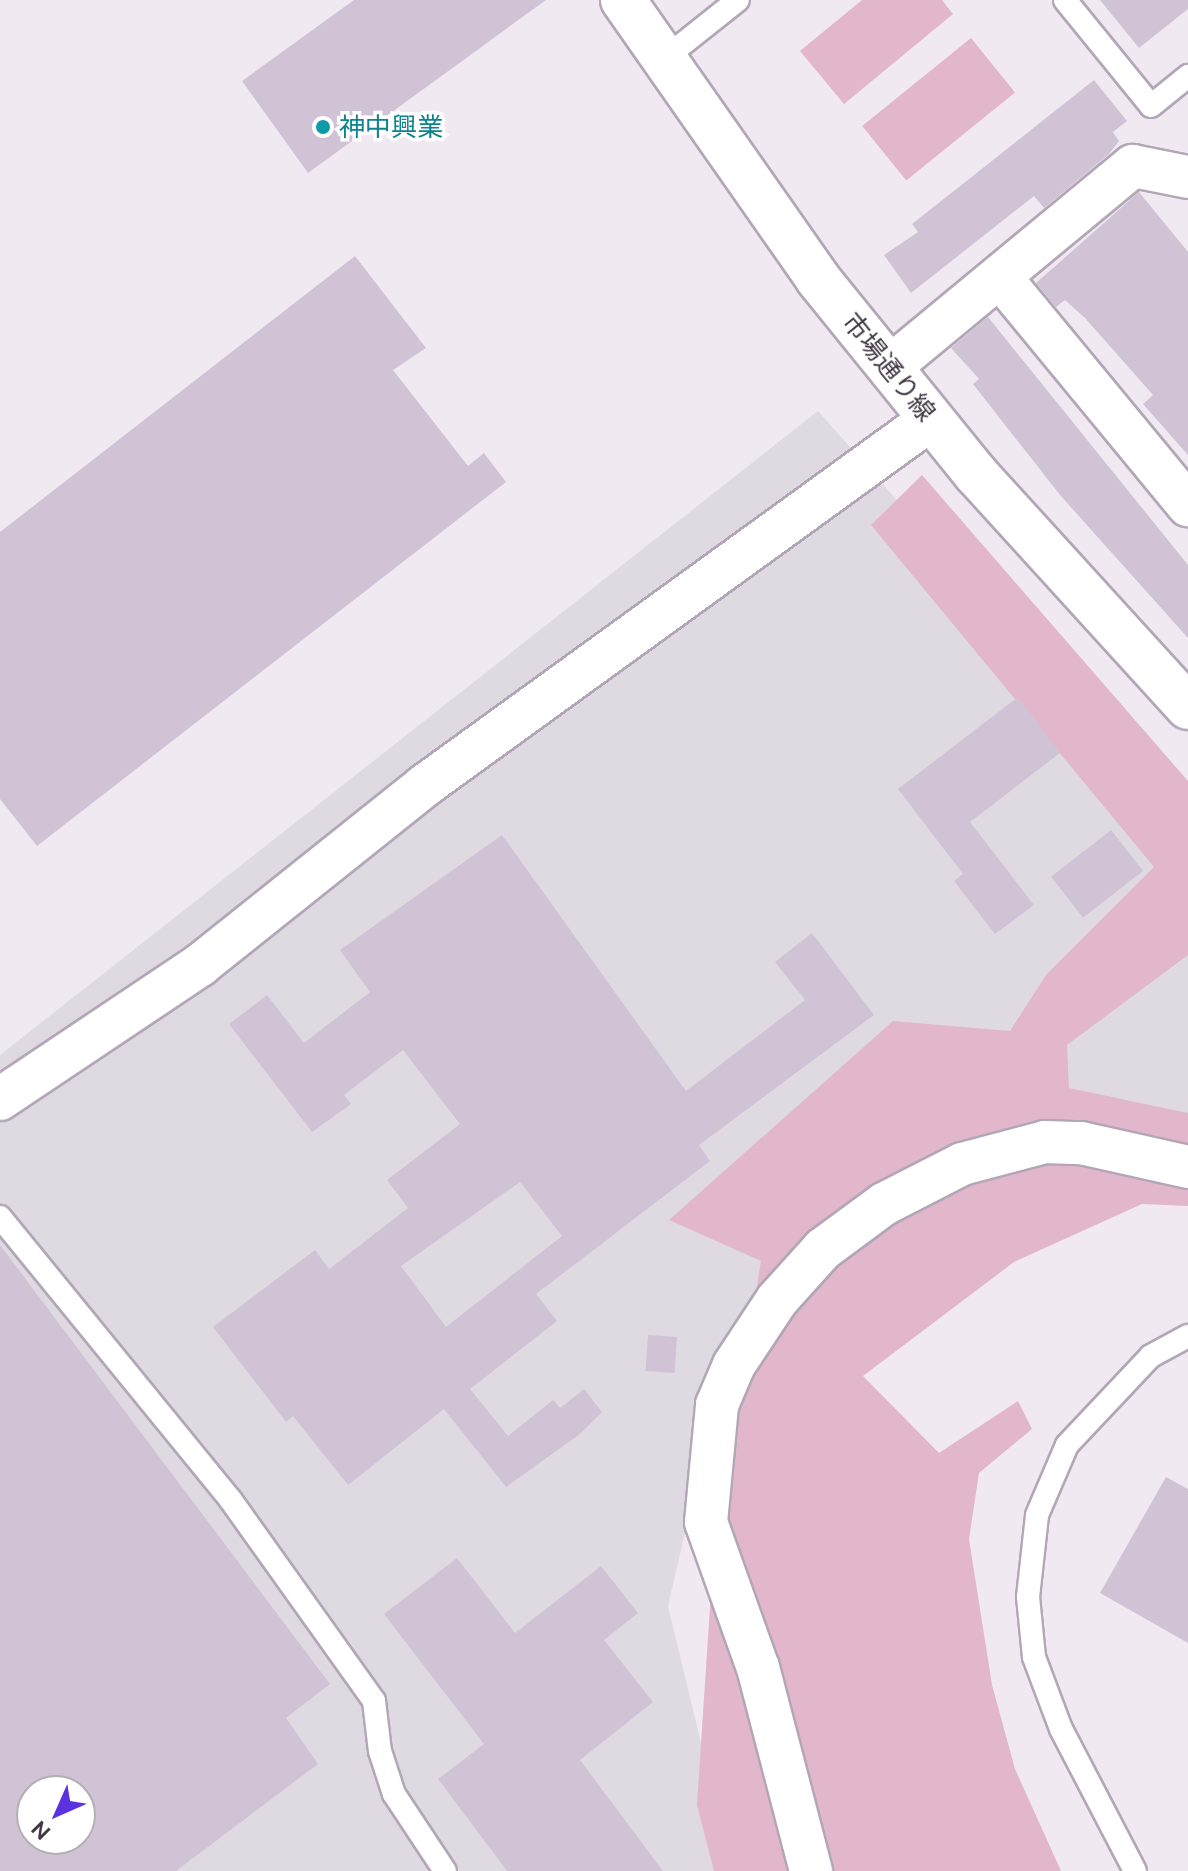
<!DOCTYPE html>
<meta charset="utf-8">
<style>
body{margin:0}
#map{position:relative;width:1188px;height:1871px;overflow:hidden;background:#f0e9f2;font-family:Ubuntu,"Noto Sans JP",sans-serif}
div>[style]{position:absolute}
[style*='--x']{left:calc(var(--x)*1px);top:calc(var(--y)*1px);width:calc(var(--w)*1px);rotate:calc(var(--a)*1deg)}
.industrial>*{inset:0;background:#dfdae2}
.green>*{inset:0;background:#e2b7cb;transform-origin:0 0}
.building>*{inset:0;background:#d0c3d6;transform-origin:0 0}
.roads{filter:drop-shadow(2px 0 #b3a7b7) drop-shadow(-2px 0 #b3a7b7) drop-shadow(0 2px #b3a7b7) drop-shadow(0 -2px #b3a7b7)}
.service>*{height:22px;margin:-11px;padding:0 11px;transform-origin:11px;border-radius:11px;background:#fff}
.minor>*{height:42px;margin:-21px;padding:0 21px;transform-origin:21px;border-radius:21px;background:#fff}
.tertiary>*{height:44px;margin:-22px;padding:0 22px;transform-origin:22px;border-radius:22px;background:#fff}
.dots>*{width:22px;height:22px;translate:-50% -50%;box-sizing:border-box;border:4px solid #fff;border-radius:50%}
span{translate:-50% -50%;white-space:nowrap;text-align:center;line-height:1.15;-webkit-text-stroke:7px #fff;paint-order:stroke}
.culture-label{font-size:26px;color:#0d838f}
.left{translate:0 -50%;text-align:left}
.street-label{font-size:26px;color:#413845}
.north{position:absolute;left:16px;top:1775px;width:80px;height:80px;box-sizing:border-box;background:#fff;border:2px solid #b3afb5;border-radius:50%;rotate:225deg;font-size:22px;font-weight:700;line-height:32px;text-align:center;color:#413845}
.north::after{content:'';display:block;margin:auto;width:28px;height:36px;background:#5b32e1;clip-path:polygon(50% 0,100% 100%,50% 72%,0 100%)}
</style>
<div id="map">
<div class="industrial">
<i style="clip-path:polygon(evenodd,818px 411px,1050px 673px,1188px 798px,1188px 1137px,783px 1234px,728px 1348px,668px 1606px,732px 1871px,0 1871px,0 1055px,818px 411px,32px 1791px,80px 1791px,80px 1839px,32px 1839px,32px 1791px)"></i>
</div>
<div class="green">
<i style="clip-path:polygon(862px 0,942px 0,953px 14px,844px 104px,800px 51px)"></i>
<i style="left:971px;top:38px;width:70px;height:140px;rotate:51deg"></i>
<i style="clip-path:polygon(922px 475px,1188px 781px,1188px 955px,1067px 1045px,1069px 1088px,1188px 1113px,1188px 1206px,1142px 1204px,1014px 1262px,863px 1376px,939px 1453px,1018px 1401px,1032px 1429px,979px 1473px,969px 1539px,992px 1685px,1015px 1769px,1061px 1871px,714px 1871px,697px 1805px,713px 1561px,761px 1261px,669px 1220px,893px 1021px,1010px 1031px,1046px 975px,1154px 867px,871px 525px)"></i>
</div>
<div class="building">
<i style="clip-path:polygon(354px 0,546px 0,308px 173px,242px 81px)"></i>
<i style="clip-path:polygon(1100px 0,1188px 0,1188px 9px,1139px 48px)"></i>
<i style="clip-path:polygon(1094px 80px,1127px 121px,1113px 132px,1119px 141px,1109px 154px,1044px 208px,1034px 196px,911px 293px,884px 255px,918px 232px,912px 224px)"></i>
<i style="clip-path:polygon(1139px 192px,1188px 252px,1188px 455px,1143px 404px,1153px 395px,1085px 318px,1065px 300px,1056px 307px,1036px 283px)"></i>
<i style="clip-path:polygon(355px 256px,426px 348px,393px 370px,468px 466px,484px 453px,506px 482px,37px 846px,0 799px,0 532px)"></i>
<i style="clip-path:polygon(988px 317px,1188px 565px,1188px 638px,1060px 495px,973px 384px,979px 379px,951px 348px)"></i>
<i style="clip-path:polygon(1018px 697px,1060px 753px,970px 822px,1034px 905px,995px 934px,954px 881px,963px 874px,898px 789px)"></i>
<i style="left:1111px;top:830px;width:52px;height:76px;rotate:52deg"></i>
<i style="clip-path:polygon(evenodd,502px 835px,686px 1091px,805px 1000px,775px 962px,812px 933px,874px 1015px,699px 1145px,710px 1161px,536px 1294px,557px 1321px,470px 1389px,508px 1436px,553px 1400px,560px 1408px,584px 1389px,602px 1412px,580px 1434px,506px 1487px,444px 1409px,348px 1485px,293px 1416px,286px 1422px,213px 1327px,315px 1250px,329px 1269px,408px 1208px,387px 1180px,460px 1124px,403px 1050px,344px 1095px,351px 1104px,312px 1132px,229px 1024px,267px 995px,304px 1043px,370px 992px,340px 950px,502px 835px,520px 1182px,562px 1236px,446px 1327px,401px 1266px,520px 1182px)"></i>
<i style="clip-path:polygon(evenodd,0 1245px,330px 1684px,286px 1718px,318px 1764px,176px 1871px,0 1871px,0 1245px,32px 1791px,80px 1791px,80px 1839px,32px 1839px,32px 1791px)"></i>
<i style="left:648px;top:1335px;width:29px;height:36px;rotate:4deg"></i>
<i style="clip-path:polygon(1166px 1477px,1188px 1489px,1188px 1643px,1100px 1593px)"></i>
<i style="clip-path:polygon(457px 1558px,515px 1633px,601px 1566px,638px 1613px,604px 1640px,653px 1702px,580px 1760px,663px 1871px,507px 1871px,438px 1779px,484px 1744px,384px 1614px)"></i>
</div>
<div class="roads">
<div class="service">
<i style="--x:1065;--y:0;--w:136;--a:50.9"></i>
<i style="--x:1151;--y:106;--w:48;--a:-39"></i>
<i style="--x:665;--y:58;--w:93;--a:-38.5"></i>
<i style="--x:0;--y:1217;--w:364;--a:50.8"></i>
<i style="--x:230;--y:1499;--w:248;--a:54.5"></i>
<i style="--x:374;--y:1701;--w:50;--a:83.2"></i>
<i style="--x:380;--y:1751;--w:45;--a:72"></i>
<i style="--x:394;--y:1794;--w:92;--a:56.5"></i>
<i style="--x:1135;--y:1871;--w:160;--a:-117.5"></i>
<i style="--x:1061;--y:1729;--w:77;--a:-110.6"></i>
<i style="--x:1034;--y:1657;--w:60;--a:-95.7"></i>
<i style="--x:1028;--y:1597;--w:82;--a:-83.7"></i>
<i style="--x:1037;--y:1515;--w:76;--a:-66.8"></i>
<i style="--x:1067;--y:1445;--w:122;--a:-46.7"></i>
<i style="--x:1151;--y:1356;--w:42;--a:-28.4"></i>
</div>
<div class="minor">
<i style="--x:1000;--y:277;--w:296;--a:50.5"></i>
<i style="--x:891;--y:366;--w:314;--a:-39.6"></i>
<i style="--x:1133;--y:166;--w:56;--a:11.3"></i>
<i style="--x:0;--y:1099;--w:241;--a:-33.8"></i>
<i style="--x:200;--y:965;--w:287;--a:-38.6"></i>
<i style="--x:424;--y:786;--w:626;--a:-35.9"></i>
<i style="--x:811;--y:1871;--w:210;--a:-104.6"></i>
<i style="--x:758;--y:1668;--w:155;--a:-109.6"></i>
<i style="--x:706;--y:1522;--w:118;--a:-84.6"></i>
<i style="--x:717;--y:1405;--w:43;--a:-67"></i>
<i style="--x:734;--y:1365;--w:78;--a:-56.5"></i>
<i style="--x:777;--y:1300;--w:69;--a:-48"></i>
<i style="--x:823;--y:1249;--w:76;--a:-36.4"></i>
<i style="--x:884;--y:1204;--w:88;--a:-27.1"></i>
<i style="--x:962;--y:1164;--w:86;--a:-14.8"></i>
<i style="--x:1045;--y:1142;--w:36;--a:2"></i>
<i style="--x:1081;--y:1143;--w:110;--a:12.6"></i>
</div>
<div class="tertiary">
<i style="--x:623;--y:0;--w:340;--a:55"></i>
<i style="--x:818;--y:279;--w:251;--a:51"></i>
<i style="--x:976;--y:474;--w:315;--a:47.7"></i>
</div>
</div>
<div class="dots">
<i style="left:323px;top:127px;background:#0f9aa8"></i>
</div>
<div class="culture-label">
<span class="left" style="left:339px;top:127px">神中興業</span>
</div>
<div class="street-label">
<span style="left:889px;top:367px;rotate:51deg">市場通り線</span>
</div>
<div class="north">N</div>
</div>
